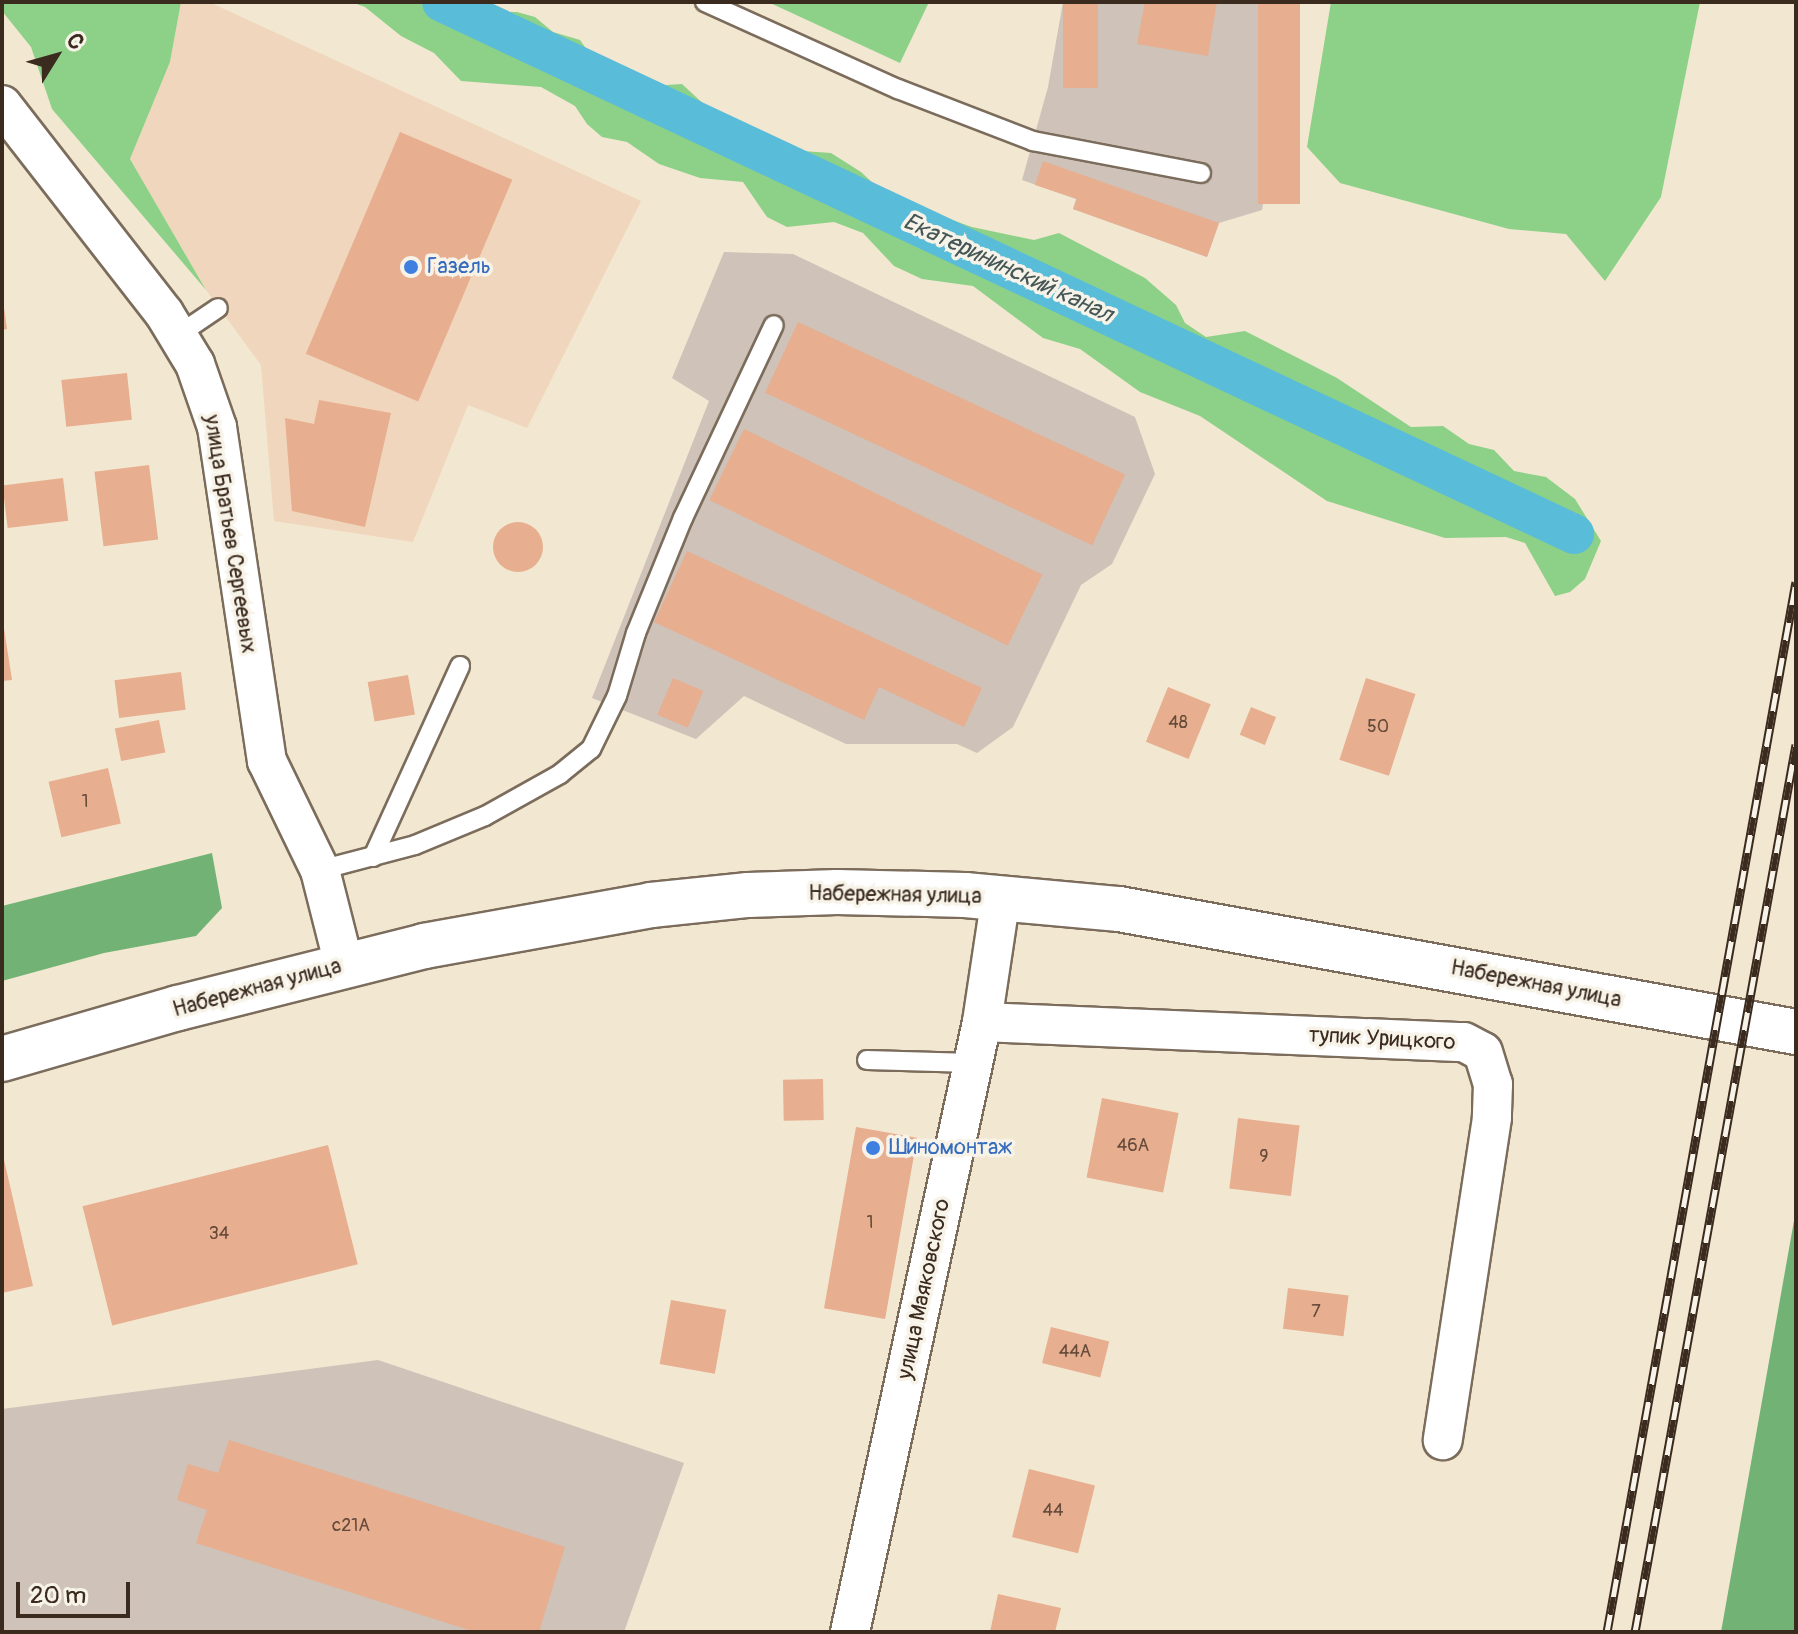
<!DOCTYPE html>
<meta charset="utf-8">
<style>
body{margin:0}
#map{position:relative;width:1798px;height:1634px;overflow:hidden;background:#f2e7d0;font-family:Pangolin,sans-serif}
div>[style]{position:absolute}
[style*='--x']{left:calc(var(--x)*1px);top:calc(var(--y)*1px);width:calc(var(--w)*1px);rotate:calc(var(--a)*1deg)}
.built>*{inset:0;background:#f0d6bc}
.industrial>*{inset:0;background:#cec2b9}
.green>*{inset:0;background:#8dd189}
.forest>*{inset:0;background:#72b375}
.canal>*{height:40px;margin:-20px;padding:0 20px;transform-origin:20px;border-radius:20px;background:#59bcd8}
.building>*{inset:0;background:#e7ae8f;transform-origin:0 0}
.round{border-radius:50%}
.roads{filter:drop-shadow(2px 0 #7b6c5c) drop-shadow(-2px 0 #7b6c5c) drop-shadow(0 2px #7b6c5c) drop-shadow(0 -2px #7b6c5c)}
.lane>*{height:18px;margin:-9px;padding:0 9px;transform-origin:9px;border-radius:9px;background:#fff}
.street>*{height:38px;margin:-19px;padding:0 19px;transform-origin:19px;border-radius:19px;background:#fff}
.primary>*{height:44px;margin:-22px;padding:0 22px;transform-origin:22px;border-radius:22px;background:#fff}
.rail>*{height:9px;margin-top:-4.5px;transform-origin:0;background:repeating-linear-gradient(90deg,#f7f3e8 0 18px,#3b2a1e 0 36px);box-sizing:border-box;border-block:2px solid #3b2a1e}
.dots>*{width:22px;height:22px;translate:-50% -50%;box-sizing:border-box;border:4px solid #f7f3e8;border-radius:50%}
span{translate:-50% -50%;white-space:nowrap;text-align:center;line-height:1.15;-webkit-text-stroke:7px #f7f3e8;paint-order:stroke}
.number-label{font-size:18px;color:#664b3a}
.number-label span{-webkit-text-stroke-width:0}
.shop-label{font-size:22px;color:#366cbe}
.left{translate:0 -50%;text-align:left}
.street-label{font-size:22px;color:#3b2a1e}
.water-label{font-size:24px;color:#445656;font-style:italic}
.frame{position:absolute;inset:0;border:4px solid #3b2a1e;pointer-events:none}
.north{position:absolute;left:16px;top:16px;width:80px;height:80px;-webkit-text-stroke:6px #f7f3e8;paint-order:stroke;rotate:53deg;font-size:22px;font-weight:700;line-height:32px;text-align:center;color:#3b2a1e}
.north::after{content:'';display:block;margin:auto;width:28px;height:36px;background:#3b2a1e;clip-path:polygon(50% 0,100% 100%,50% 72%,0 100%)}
.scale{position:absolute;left:16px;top:1582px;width:114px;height:36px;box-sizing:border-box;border:4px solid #3b2a1e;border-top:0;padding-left:10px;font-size:24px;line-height:28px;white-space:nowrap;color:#3b2a1e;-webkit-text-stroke:6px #f7f3e8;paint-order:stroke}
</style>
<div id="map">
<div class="built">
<i style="clip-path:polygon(181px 2px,209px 2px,641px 201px,527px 428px,468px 405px,413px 542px,274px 521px,261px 365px,206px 290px,130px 159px,170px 62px)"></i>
</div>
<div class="industrial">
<i style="clip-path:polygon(1063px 2px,1300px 2px,1262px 210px,1219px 223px,1207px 257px,1073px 209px,1076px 199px,1022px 180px,1048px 87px)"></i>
<i style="clip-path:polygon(724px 252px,793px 254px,1135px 417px,1155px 474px,1112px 564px,1081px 585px,1013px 727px,977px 753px,957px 744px,846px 744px,744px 696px,696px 739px,592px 698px,709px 401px,672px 378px)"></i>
<i style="clip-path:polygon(378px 1360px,684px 1463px,624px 1632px,2px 1632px,2px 1409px)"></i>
</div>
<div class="green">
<i style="clip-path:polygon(2px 2px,181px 2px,170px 62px,130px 159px,206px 290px,52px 109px,31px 47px,2px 11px)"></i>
<i style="clip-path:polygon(351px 2px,465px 2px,486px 12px,517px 12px,535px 17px,553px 32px,580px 40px,592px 57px,623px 77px,651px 86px,682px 84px,734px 132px,774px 149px,831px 153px,861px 172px,889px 198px,972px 227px,1034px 240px,1059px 233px,1145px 278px,1176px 305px,1185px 323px,1206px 337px,1245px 331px,1337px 378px,1411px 427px,1443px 426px,1469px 444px,1494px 450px,1514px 471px,1546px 477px,1575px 499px,1601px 541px,1585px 579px,1570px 592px,1555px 596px,1525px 543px,1506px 537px,1445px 538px,1327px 501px,1200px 416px,1140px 392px,1080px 349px,1043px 338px,973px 286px,922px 279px,894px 266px,863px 233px,834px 222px,787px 227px,767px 217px,743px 182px,700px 178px,659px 164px,627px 142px,602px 137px,587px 124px,575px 106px,541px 87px,461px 81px,434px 53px,401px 36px,365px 7px)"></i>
<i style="clip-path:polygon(768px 2px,929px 2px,900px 63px)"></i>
<i style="clip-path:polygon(1331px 2px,1700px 2px,1661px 197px,1605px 281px,1566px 234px,1509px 229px,1340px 183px,1307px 147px)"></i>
</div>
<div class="forest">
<i style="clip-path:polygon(212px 853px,222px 908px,196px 936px,104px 953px,2px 981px,2px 906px)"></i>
<i style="clip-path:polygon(1796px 1214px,1796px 1632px,1721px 1632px,1795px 1215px)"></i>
</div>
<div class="canal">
<i style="--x:442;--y:2;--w:1251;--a:25.17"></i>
</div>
<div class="building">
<i style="left:1063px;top:2px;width:35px;height:86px"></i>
<i style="clip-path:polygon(1145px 2px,1217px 2px,1208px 56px,1137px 44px)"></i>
<i style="left:1258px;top:2px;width:42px;height:202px"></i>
<i style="left:400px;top:132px;width:122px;height:241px;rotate:23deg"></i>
<i style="clip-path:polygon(1043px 161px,1219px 223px,1207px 257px,1073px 209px,1077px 199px,1035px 185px)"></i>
<i style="clip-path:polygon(2px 293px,7px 329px,2px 330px)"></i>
<i style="left:798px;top:322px;width:361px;height:78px;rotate:25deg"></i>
<i style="left:127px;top:373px;width:47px;height:66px;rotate:84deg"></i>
<i style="clip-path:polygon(319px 400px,391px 413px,365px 527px,292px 511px,285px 418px,314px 424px)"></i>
<i style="left:744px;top:429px;width:332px;height:79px;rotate:26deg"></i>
<i style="left:149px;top:465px;width:75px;height:55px;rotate:83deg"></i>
<i style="left:63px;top:478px;width:43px;height:61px;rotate:83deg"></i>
<i class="round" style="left:493px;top:522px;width:50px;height:50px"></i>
<i style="clip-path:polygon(687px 551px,982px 688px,964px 727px,879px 687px,864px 720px,654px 622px)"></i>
<i style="clip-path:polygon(2px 616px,12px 680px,2px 681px)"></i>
<i style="left:181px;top:672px;width:38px;height:67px;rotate:83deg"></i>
<i style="left:408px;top:675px;width:40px;height:41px;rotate:80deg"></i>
<i style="left:673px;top:678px;width:33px;height:40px;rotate:23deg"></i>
<i style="left:1366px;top:678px;width:52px;height:86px;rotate:18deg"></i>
<i style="left:1168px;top:687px;width:46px;height:59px;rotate:22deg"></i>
<i style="left:1251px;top:707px;width:27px;height:30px;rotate:22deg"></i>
<i style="left:159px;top:720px;width:33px;height:45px;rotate:79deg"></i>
<i style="left:108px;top:768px;width:57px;height:61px;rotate:77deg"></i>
<i style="left:823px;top:1079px;width:41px;height:40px;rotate:89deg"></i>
<i style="left:1102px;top:1098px;width:78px;height:81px;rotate:11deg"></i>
<i style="left:1238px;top:1118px;width:62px;height:71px;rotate:7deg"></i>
<i style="left:856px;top:1127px;width:62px;height:184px;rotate:10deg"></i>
<i style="left:328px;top:1145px;width:123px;height:253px;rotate:76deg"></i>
<i style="clip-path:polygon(2px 1151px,33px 1286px,2px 1293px)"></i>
<i style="left:1288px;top:1288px;width:61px;height:41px;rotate:7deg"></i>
<i style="left:671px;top:1300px;width:56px;height:65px;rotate:10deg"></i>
<i style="left:1051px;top:1327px;width:60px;height:37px;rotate:14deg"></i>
<i style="clip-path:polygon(229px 1440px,565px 1547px,539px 1632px,475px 1632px,196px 1543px,207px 1510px,177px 1500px,188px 1464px,218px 1473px)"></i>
<i style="left:1029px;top:1469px;width:68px;height:70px;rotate:14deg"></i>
<i style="clip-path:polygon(998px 1594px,1061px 1608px,1055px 1632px,990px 1632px)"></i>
</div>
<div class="roads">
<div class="lane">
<i style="--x:705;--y:2;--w:212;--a:24.3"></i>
<i style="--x:898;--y:89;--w:145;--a:21.1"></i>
<i style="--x:1033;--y:141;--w:171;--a:10.8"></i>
<i style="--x:178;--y:335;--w:48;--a:-34"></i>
<i style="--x:373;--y:857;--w:210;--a:-65.5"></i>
<i style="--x:320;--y:870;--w:98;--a:-14.7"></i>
<i style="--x:415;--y:845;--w:76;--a:-22.5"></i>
<i style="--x:485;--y:816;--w:86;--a:-29.2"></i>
<i style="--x:560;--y:774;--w:40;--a:-39"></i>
<i style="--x:591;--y:749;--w:59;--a:-63.9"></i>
<i style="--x:617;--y:696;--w:66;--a:-73.2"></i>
<i style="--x:636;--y:633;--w:124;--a:-67.8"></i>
<i style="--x:683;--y:518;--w:213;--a:-64.8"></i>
<i style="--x:867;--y:1060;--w:105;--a:1.6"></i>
</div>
<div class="street">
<i style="--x:2;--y:105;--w:264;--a:52.1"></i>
<i style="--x:164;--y:313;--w:60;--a:58.7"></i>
<i style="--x:195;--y:364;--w:67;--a:70.8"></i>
<i style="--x:217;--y:427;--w:338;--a:81.5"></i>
<i style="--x:267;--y:761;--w:121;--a:64.1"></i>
<i style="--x:320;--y:870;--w:98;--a:75.8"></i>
<i style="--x:982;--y:1022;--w:482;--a:2.4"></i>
<i style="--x:1464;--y:1042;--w:21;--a:28"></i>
<i style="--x:1483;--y:1052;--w:34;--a:73"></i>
<i style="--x:1493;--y:1084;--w:34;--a:92"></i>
<i style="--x:1492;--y:1118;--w:326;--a:98.7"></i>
<i style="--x:850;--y:1632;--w:624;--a:-77.79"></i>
<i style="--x:982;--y:1022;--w:126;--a:-81.4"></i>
</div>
<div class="primary">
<i style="--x:2;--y:1059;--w:183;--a:-16.2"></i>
<i style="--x:178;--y:1008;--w:254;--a:-14.1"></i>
<i style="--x:424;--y:946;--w:231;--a:-10.2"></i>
<i style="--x:651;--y:905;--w:98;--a:-5.9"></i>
<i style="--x:748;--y:895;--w:89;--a:-1.9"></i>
<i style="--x:837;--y:892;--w:128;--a:1.3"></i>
<i style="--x:965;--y:895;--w:155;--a:5.2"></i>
<i style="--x:1119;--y:909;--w:688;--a:10.3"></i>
</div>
</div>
<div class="rail">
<i style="--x:1607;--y:1632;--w:1067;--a:-79.8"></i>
<i style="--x:1635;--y:1632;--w:902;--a:-79.72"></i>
</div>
<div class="dots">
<i style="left:411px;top:267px;background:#3f7fe0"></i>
<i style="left:873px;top:1148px;background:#3f7fe0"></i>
</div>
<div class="number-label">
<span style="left:1178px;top:723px">48</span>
<span style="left:1378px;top:727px">50</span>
<span style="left:85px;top:802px">1</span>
<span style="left:1133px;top:1146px">46А</span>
<span style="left:1264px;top:1157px">9</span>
<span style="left:870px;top:1223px">1</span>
<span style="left:219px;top:1234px">34</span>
<span style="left:1316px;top:1312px">7</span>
<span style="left:1075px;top:1352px">44А</span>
<span style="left:1053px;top:1511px">44</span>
<span style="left:351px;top:1526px">с21А</span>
</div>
<div class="shop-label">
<span class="left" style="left:427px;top:267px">Газель</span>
<span class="left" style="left:889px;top:1148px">Шиномонтаж</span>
</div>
<div class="street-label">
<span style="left:230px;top:534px;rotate:81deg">улица Братьев Сергеевых</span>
<span style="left:895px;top:895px;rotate:1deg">Набережная улица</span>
<span style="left:1536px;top:984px;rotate:11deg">Набережная улица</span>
<span style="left:257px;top:988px;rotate:-15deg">Набережная улица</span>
<span style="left:1382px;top:1039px;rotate:3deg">тупик Урицкого</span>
<span style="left:924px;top:1289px;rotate:-78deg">улица Маяковского</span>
</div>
<div class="water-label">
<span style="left:1008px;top:268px;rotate:25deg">Екатерининский канал</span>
</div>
<div class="frame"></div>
<div class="north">С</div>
<div class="scale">20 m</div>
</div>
